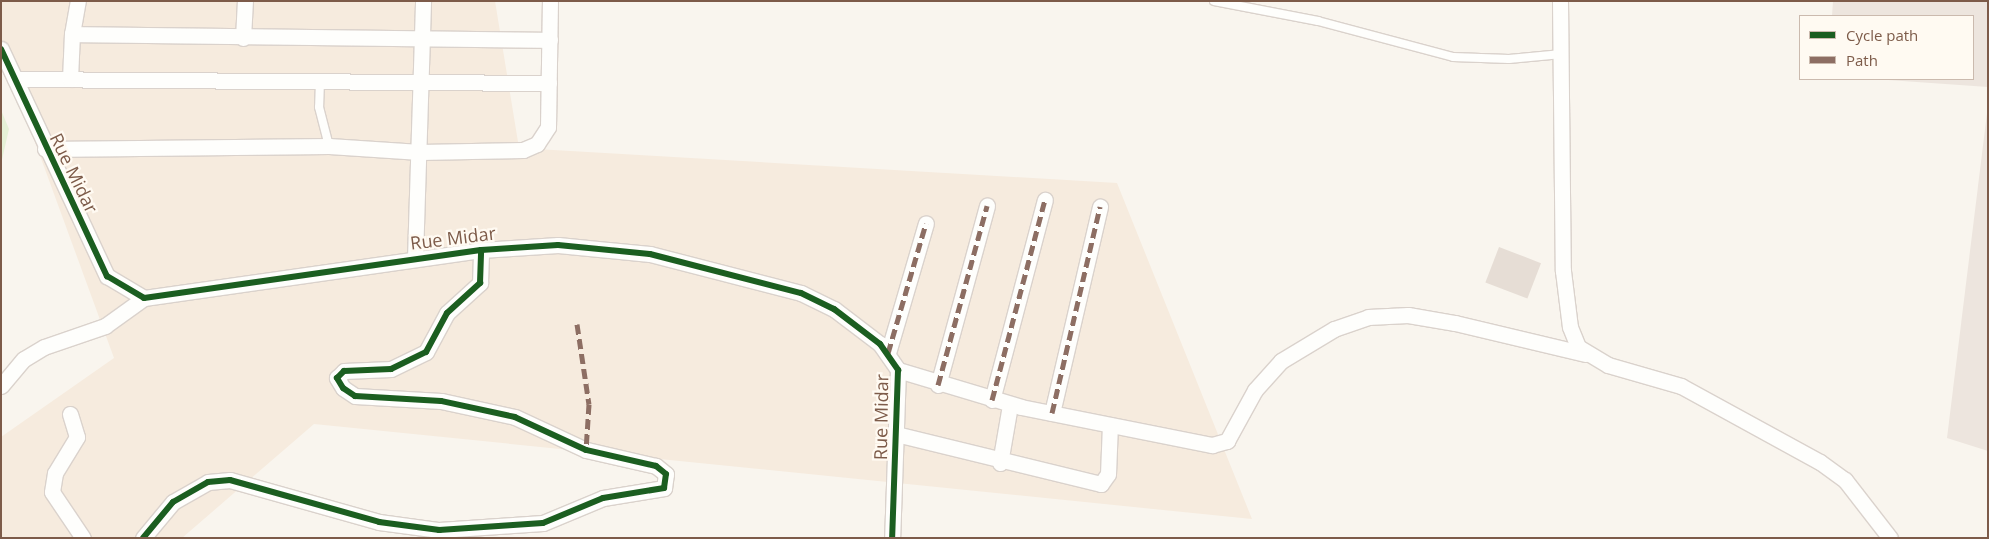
<!DOCTYPE html>
<style>
body{margin:0}
#map{position:relative;width:1989px;height:539px;overflow:hidden;background:#f9f5ee;font-family:"Open Sans",sans-serif}
div>[style]{position:absolute}
[style*='--x']{left:calc(var(--x)*1px);top:calc(var(--y)*1px);width:calc(var(--w)*1px);rotate:calc(var(--a)*1deg)}
.residential>*{inset:0;background:#f6ebde}
.industrial>*{inset:0;background:#ede5de}
.green>*{inset:0;background:#e6f1d7}
.building>*{inset:0;background:#e6ddd5;transform-origin:0 0}
.roads{filter:drop-shadow(1px 0 #dad2cc) drop-shadow(-1px 0 #dad2cc) drop-shadow(0 1px #dad2cc) drop-shadow(0 -1px #dad2cc)}
.service>*{height:8px;margin:-4px;padding:0 4px;transform-origin:4px;border-radius:4px;background:#fefefc}
.minor>*{height:15px;margin:-7.5px;padding:0 7.5px;transform-origin:7.5px;border-radius:7.5px;background:#fefefc}
.quiet>*{height:5px;margin-top:-2.5px;transform-origin:0;background:repeating-linear-gradient(90deg,#8d6e63 0 10px,transparent 0 15px)}
.cycleway>*{height:6px;margin:-3px;padding:0 3px;transform-origin:3px;border-radius:3px;background:#1b5e20}
span{translate:-50% -50%;white-space:nowrap;text-align:center;line-height:1.15;-webkit-text-stroke:4.5px #fffaf2;paint-order:stroke}
.street-label{font-size:18px;color:#7d5b49}
.frame{position:absolute;inset:0;border:2px solid #7d5b49;pointer-events:none}
.legend{position:absolute;left:1799px;top:15px;width:175px;height:65px;box-sizing:border-box;background:#fffaf2;border:1px solid #cbbaae;margin:0;padding:6px 9px;list-style:none;font-size:15px;color:#7d5b49}
.legend li{display:flex;align-items:center;gap:10px;height:25px}
.legend b{width:25px;border:1px solid #cbbaae}
</style>
<div id="map">
<div class="residential">
<i style="clip-path:polygon(1px 1px,495px 1px,519px 148px,1117px 183px,1252px 519px,314px 424px,182px 538px,1px 538px,1px 437px,114px 358px,1px 49px)"></i>
</div>
<div class="industrial">
<i style="clip-path:polygon(1833px 1px,1988px 1px,1988px 87px,1874px 79px,1973px 79px,1973px 16px,1832px 16px)"></i>
<i style="clip-path:polygon(1988px 105px,1988px 451px,1947px 438px)"></i>
</div>
<div class="green">
<i style="clip-path:polygon(1px 110px,9px 129px,1px 164px)"></i>
</div>
<div class="building">
<i style="left:1499px;top:247px;width:45px;height:38px;rotate:21deg"></i>
</div>
<div class="roads">
<div class="service">
<i style="--x:1214;--y:1;--w:106;--a:10.9"></i>
<i style="--x:1318;--y:21;--w:140;--a:14.9"></i>
<i style="--x:1453;--y:57;--w:56;--a:2"></i>
<i style="--x:1509;--y:59;--w:53;--a:-5.4"></i>
<i style="--x:320;--y:81;--w:26;--a:92"></i>
<i style="--x:319;--y:107;--w:40;--a:75.6"></i>
</div>
<div class="minor">
<i style="--x:1560;--y:1;--w:270;--a:89.4"></i>
<i style="--x:1563;--y:271;--w:56;--a:82.9"></i>
<i style="--x:1570;--y:327;--w:22;--a:68"></i>
<i style="--x:1578;--y:347;--w:35;--a:31"></i>
<i style="--x:1608;--y:365;--w:76;--a:16"></i>
<i style="--x:1681;--y:386;--w:158;--a:28.7"></i>
<i style="--x:1820;--y:462;--w:31;--a:36"></i>
<i style="--x:1845;--y:480;--w:73;--a:52.2"></i>
<i style="--x:72;--y:34;--w:34;--a:-80"></i>
<i style="--x:243;--y:38;--w:37;--a:-87"></i>
<i style="--x:1;--y:49;--w:251;--a:65"></i>
<i style="--x:107;--y:276;--w:43;--a:30.7"></i>
<i style="--x:144;--y:298;--w:340;--a:-8.1"></i>
<i style="--x:481;--y:250;--w:77;--a:-3.7"></i>
<i style="--x:558;--y:245;--w:92;--a:5.6"></i>
<i style="--x:650;--y:254;--w:156;--a:14.5"></i>
<i style="--x:801;--y:293;--w:37;--a:26"></i>
<i style="--x:834;--y:309;--w:58;--a:37.3"></i>
<i style="--x:880;--y:344;--w:32;--a:55"></i>
<i style="--x:898;--y:370;--w:168;--a:92"></i>
<i style="--x:15;--y:79;--w:534;--a:0.43"></i>
<i style="--x:70;--y:79;--w:45;--a:-87.5"></i>
<i style="--x:72;--y:34;--w:478;--a:0.7"></i>
<i style="--x:45;--y:149;--w:284;--a:-0.6"></i>
<i style="--x:329;--y:146;--w:91;--a:3.8"></i>
<i style="--x:420;--y:152;--w:103;--a:-1.1"></i>
<i style="--x:523;--y:150;--w:15;--a:-23"></i>
<i style="--x:537;--y:144;--w:20;--a:-57"></i>
<i style="--x:548;--y:127;--w:126;--a:-89.1"></i>
<i style="--x:415;--y:258;--w:257;--a:-88.2"></i>
<i style="--x:888;--y:353;--w:135;--a:-73.7"></i>
<i style="--x:898;--y:370;--w:128;--a:16.7"></i>
<i style="--x:1021;--y:407;--w:195;--a:11.3"></i>
<i style="--x:1212;--y:445;--w:16;--a:-15"></i>
<i style="--x:1227;--y:441;--w:58;--a:-61.2"></i>
<i style="--x:1255;--y:390;--w:39;--a:-48"></i>
<i style="--x:1281;--y:361;--w:62;--a:-31.1"></i>
<i style="--x:1334;--y:329;--w:36;--a:-19"></i>
<i style="--x:1368;--y:317;--w:40;--a:-2.9"></i>
<i style="--x:1408;--y:315;--w:48;--a:9.7"></i>
<i style="--x:1455;--y:323;--w:134;--a:13.4"></i>
<i style="--x:938;--y:385;--w:186;--a:-74.7"></i>
<i style="--x:1;--y:386;--w:35;--a:-50"></i>
<i style="--x:24;--y:359;--w:23;--a:-31"></i>
<i style="--x:44;--y:347;--w:65;--a:-19"></i>
<i style="--x:105;--y:326;--w:48;--a:-35.7"></i>
<i style="--x:992;--y:400;--w:207;--a:-75.2"></i>
<i style="--x:1052;--y:413;--w:212;--a:-76.9"></i>
<i style="--x:70;--y:414;--w:24;--a:73"></i>
<i style="--x:77;--y:437;--w:42;--a:121.4"></i>
<i style="--x:55;--y:473;--w:19;--a:99"></i>
<i style="--x:52;--y:492;--w:55;--a:56"></i>
<i style="--x:896;--y:434;--w:211;--a:13.7"></i>
<i style="--x:1101;--y:484;--w:12;--a:-55"></i>
<i style="--x:1108;--y:474;--w:49;--a:-87.7"></i>
<i style="--x:1000;--y:463;--w:59;--a:-80.2"></i>
<i style="--x:143;--y:538;--w:47;--a:-50.2"></i>
<i style="--x:173;--y:502;--w:40;--a:-29.7"></i>
<i style="--x:208;--y:482;--w:22;--a:-5"></i>
<i style="--x:230;--y:480;--w:155;--a:15.7"></i>
<i style="--x:379;--y:522;--w:61;--a:7.6"></i>
<i style="--x:439;--y:530;--w:104;--a:-3.9"></i>
<i style="--x:543;--y:523;--w:65;--a:-22.6"></i>
<i style="--x:603;--y:498;--w:62;--a:-9.3"></i>
<i style="--x:664;--y:488;--w:14;--a:-82"></i>
<i style="--x:666;--y:474;--w:13;--a:-141"></i>
<i style="--x:656;--y:466;--w:72;--a:-167.1"></i>
<i style="--x:586;--y:450;--w:78;--a:-155.1"></i>
<i style="--x:515;--y:417;--w:76;--a:-167.8"></i>
<i style="--x:441;--y:401;--w:86;--a:-176.7"></i>
<i style="--x:355;--y:396;--w:14;--a:-146"></i>
<i style="--x:343;--y:388;--w:12;--a:-121"></i>
<i style="--x:337;--y:378;--w:10;--a:-45"></i>
<i style="--x:344;--y:371;--w:47;--a:-2.4"></i>
<i style="--x:391;--y:369;--w:39;--a:-26"></i>
<i style="--x:426;--y:352;--w:44;--a:-61.7"></i>
<i style="--x:447;--y:313;--w:45;--a:-42.3"></i>
<i style="--x:480;--y:283;--w:33;--a:-88"></i>
</div>
</div>
<div class="quiet">
<i style="--x:577;--y:324;--w:81;--a:81.5"></i>
<i style="--x:589;--y:404;--w:46;--a:93.7"></i>
<i style="--x:888;--y:353;--w:135;--a:-73.7"></i>
<i style="--x:938;--y:385;--w:186;--a:-74.7"></i>
<i style="--x:992;--y:400;--w:207;--a:-75.2"></i>
<i style="--x:1052;--y:413;--w:212;--a:-76.9"></i>
</div>
<div class="cycleway">
<i style="--x:1;--y:49;--w:251;--a:65"></i>
<i style="--x:107;--y:276;--w:43;--a:30.7"></i>
<i style="--x:144;--y:298;--w:340;--a:-8.1"></i>
<i style="--x:481;--y:250;--w:77;--a:-3.7"></i>
<i style="--x:558;--y:245;--w:92;--a:5.6"></i>
<i style="--x:650;--y:254;--w:156;--a:14.5"></i>
<i style="--x:801;--y:293;--w:37;--a:26"></i>
<i style="--x:834;--y:309;--w:58;--a:37.3"></i>
<i style="--x:880;--y:344;--w:32;--a:55"></i>
<i style="--x:898;--y:370;--w:168;--a:92"></i>
<i style="--x:143;--y:538;--w:47;--a:-50.2"></i>
<i style="--x:173;--y:502;--w:40;--a:-29.7"></i>
<i style="--x:208;--y:482;--w:22;--a:-5"></i>
<i style="--x:230;--y:480;--w:155;--a:15.7"></i>
<i style="--x:379;--y:522;--w:61;--a:7.6"></i>
<i style="--x:439;--y:530;--w:104;--a:-3.9"></i>
<i style="--x:543;--y:523;--w:65;--a:-22.6"></i>
<i style="--x:603;--y:498;--w:62;--a:-9.3"></i>
<i style="--x:664;--y:488;--w:14;--a:-82"></i>
<i style="--x:666;--y:474;--w:13;--a:-141"></i>
<i style="--x:656;--y:466;--w:72;--a:-167.1"></i>
<i style="--x:586;--y:450;--w:78;--a:-155.1"></i>
<i style="--x:515;--y:417;--w:76;--a:-167.8"></i>
<i style="--x:441;--y:401;--w:86;--a:-176.7"></i>
<i style="--x:355;--y:396;--w:14;--a:-146"></i>
<i style="--x:343;--y:388;--w:12;--a:-121"></i>
<i style="--x:337;--y:378;--w:10;--a:-45"></i>
<i style="--x:344;--y:371;--w:47;--a:-2.4"></i>
<i style="--x:391;--y:369;--w:39;--a:-26"></i>
<i style="--x:426;--y:352;--w:44;--a:-61.7"></i>
<i style="--x:447;--y:313;--w:45;--a:-42.3"></i>
<i style="--x:480;--y:283;--w:33;--a:-88"></i>
</div>
<div class="street-label">
<span style="left:74px;top:173px;rotate:64deg">Rue Midar</span>
<span style="left:453px;top:238px;rotate:-7deg">Rue Midar</span>
<span style="left:881px;top:417px;rotate:-89deg">Rue Midar</span>
</div>
<div class="frame"></div>
<ul class="legend">
<li><b style="height:6px;background:#1b5e20"></b>Cycle path</li>
<li><b style="height:6px;background:#8d6e63"></b>Path</li>
</ul>
</div>
